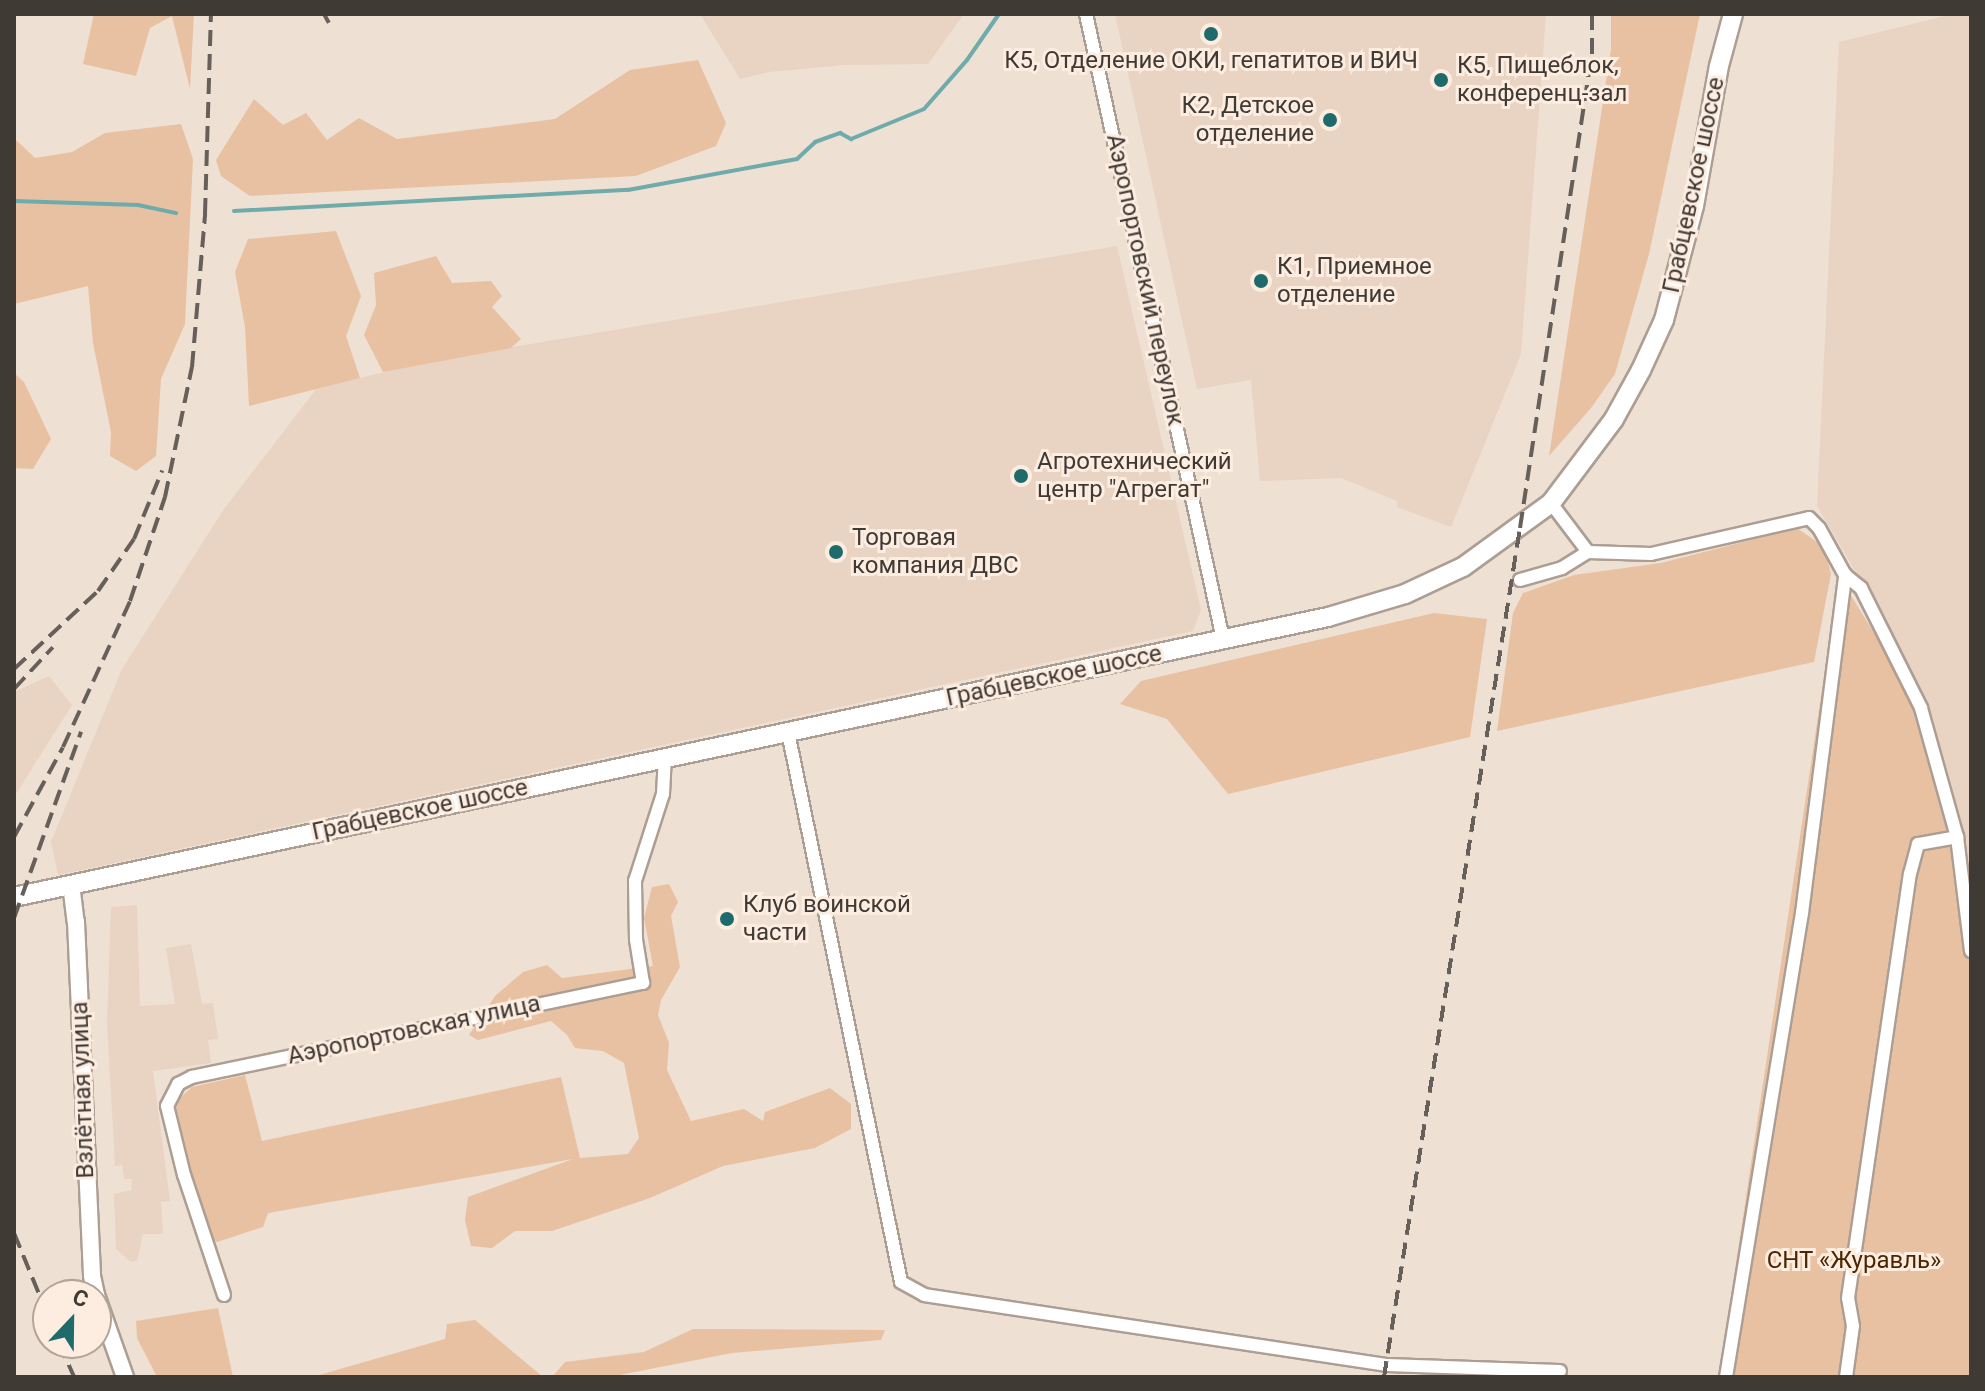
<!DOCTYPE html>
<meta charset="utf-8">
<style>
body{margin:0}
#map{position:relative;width:1985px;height:1391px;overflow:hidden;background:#efe0d4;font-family:Roboto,sans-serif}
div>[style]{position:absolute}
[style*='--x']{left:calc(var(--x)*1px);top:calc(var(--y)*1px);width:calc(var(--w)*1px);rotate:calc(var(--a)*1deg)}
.built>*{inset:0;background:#e9d3c2}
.green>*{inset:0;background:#e8c1a2}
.stream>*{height:4px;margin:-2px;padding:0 2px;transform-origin:2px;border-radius:2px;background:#6fabaa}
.roads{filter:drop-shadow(2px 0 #ad9e93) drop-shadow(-2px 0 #ad9e93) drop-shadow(0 2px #ad9e93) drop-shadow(0 -2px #ad9e93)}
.minor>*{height:12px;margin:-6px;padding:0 6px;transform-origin:6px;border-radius:6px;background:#fff}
.tertiary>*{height:16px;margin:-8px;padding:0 8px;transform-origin:8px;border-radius:8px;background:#fff}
.secondary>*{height:18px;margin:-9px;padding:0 9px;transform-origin:9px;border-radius:9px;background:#fff}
.rail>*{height:4px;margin-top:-2px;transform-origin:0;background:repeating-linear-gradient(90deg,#675f59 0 16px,transparent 0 24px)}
.dots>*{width:22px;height:22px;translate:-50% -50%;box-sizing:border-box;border:4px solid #fdede1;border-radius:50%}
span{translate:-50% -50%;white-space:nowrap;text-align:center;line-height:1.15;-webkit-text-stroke:6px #fdede1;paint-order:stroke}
.poi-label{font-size:24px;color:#403a35}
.left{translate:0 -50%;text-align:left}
.right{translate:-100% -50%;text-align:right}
.street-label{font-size:24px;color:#403a35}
.park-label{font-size:24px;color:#4c2600}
.frame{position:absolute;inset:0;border:16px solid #403a35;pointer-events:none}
.north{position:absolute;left:32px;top:1279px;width:80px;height:80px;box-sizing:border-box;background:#fdede1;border:2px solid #b1a59c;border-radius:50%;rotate:22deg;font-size:22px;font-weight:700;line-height:32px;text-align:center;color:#403a35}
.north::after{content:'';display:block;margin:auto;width:28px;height:36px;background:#1f6b6c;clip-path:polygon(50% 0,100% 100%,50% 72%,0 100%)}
</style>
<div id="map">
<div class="built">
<i style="clip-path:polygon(700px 14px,964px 14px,928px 64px,845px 65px,769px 72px,740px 79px)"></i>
<i style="clip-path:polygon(1115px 14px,1546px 14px,1521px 354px,1451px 527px,1397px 507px,1397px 501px,1341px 478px,1260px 481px,1251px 380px,1197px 389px)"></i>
<i style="clip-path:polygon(1953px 14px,1971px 14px,1971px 903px,1946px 771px,1926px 711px,1903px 653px,1817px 506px,1839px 42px)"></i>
<i style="clip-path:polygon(1117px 246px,1201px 610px,1193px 631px,58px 875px,51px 842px,122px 669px,224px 509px,317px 388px,440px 359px)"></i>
<i style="clip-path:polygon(49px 676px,72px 705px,14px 797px,14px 692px)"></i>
<i style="clip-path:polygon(137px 905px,140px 1006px,175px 1004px,166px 948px,191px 944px,202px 1004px,213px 1003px,218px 1039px,208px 1040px,211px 1063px,153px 1071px,170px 1201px,161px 1202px,163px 1234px,143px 1234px,137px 1261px,131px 1262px,116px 1249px,114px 1194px,131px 1190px,132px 1179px,124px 1179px,122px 1165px,115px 1166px,107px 1022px,111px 907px)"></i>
</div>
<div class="green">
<i style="clip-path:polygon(94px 14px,194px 14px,190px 89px,172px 16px,150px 28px,136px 76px,83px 64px)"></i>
<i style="clip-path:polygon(1611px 14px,1700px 14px,1649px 254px,1615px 374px,1591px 408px,1549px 456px,1611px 49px)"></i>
<i style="clip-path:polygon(698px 60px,726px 123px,716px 146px,636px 176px,250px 196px,221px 176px,216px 160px,254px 99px,283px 125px,306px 113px,327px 140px,359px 118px,397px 139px,555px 119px,630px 70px)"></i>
<i style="clip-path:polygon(181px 124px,193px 159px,185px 324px,161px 379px,156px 456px,136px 471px,110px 456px,111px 432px,93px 343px,88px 286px,14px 304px,14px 138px,35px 158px,72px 152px,105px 133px)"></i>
<i style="clip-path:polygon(336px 231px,361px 296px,346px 336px,360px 378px,249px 406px,245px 327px,235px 272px,248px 239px)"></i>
<i style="clip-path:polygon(436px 256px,452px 283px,491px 281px,502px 296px,492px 307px,521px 339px,511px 348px,383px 372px,364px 335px,376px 305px,374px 273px)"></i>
<i style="clip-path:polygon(14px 373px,24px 382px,51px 439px,33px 469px,14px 468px)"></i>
<i style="clip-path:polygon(1797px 528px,1824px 547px,1831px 574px,1814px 662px,1497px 731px,1513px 613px,1523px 593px,1574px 575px,1661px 563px)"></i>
<i style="clip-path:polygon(1839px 576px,1882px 646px,1946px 771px,1971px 903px,1971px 1377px,1719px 1377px)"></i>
<i style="clip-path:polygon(1434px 613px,1487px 619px,1470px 737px,1228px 794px,1167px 719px,1120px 704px,1141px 681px)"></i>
<i style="clip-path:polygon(669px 884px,678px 902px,671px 916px,680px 967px,661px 1000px,658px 1015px,669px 1043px,667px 1070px,691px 1121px,744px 1109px,763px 1121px,765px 1112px,830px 1088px,851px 1104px,851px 1129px,815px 1148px,723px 1166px,650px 1198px,552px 1231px,515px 1231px,492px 1248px,471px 1246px,465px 1220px,468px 1197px,573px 1159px,268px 1213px,263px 1227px,217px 1242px,210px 1237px,190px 1177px,176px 1108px,181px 1097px,192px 1087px,245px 1075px,262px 1141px,561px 1077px,580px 1158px,628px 1154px,639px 1138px,624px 1063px,603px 1051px,575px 1048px,567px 1035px,551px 1021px,478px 1040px,469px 1035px,495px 996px,523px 972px,547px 965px,562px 978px,653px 966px,644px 918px,652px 887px)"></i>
<i style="clip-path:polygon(218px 1308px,233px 1377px,157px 1377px,137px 1338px,136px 1321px)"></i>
<i style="clip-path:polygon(475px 1320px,543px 1377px,312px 1377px,445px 1339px,447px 1324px)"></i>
<i style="clip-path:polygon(693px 1329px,726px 1329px,885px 1330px,881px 1340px,732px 1353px,609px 1377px,552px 1377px,565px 1362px,644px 1352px)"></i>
</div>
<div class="stream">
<i style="--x:14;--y:201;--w:124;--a:1.8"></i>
<i style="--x:138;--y:205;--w:39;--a:12"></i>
<i style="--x:234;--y:211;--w:395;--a:-3.1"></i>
<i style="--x:628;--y:190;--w:172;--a:-10.4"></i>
<i style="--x:797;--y:159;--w:25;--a:-43"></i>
<i style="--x:815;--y:142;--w:27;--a:-20"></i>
<i style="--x:840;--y:133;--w:13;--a:29"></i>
<i style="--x:851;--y:139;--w:79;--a:-22.3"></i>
<i style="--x:924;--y:109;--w:65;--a:-48.7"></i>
<i style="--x:967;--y:60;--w:56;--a:-55.2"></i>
</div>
<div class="roads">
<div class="minor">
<i style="--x:1086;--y:14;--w:640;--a:77.64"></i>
<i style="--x:1588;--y:552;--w:63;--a:1.8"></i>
<i style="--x:1651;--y:554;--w:162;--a:-12.8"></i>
<i style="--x:1809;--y:518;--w:14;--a:45"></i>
<i style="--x:1819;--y:528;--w:54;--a:61"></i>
<i style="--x:1845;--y:575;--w:21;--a:39"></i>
<i style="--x:1861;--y:588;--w:134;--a:63.4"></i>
<i style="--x:1921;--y:708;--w:134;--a:74.4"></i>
<i style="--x:1957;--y:837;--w:115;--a:83"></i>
<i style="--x:1520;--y:580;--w:44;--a:-15.9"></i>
<i style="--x:1562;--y:568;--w:31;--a:-32"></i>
<i style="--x:1588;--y:552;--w:61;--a:-127.1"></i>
<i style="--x:788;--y:732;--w:561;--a:78.39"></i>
<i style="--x:901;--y:1282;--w:26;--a:29"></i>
<i style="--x:924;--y:1295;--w:467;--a:8.6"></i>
<i style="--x:1386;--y:1365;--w:174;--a:2"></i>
<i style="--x:224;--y:1295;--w:126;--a:-108.4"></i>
<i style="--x:184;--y:1175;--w:71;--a:-103.8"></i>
<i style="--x:167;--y:1106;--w:25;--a:-63"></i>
<i style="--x:178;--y:1084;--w:16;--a:-27"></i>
<i style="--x:192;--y:1077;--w:461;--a:-11.8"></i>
<i style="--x:643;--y:983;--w:44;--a:-99.2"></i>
<i style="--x:636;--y:940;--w:59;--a:-91"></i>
<i style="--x:635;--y:881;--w:91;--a:-72.2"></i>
<i style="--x:663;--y:794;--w:36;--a:-87"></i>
<i style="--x:1726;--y:1377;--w:470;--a:-80.7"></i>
<i style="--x:1802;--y:913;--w:341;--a:-82.7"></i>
<i style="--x:1846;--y:1377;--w:51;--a:-82.2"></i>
<i style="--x:1853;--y:1326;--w:28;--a:-100"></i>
<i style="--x:1848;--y:1298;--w:429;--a:-81.7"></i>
<i style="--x:1910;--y:874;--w:31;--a:-75"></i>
<i style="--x:1918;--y:844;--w:40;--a:-10"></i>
</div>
<div class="tertiary">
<i style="--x:71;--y:884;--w:38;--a:83"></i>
<i style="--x:76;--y:922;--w:354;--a:87.4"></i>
<i style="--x:92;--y:1276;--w:19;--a:78"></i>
<i style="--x:96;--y:1295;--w:87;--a:70.5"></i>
</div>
<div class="secondary">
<i style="--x:14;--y:897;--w:1344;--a:-12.03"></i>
<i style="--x:1328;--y:617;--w:80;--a:-16.6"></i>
<i style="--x:1405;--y:594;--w:64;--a:-25"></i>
<i style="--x:1463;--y:567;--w:109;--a:-36"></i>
<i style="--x:1551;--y:503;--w:105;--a:-53.1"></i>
<i style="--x:1614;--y:419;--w:56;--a:-61.1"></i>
<i style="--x:1641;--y:370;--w:55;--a:-65.3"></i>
<i style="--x:1664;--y:320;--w:118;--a:-75.3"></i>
<i style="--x:1694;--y:206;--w:142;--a:-79.9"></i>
<i style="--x:1719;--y:66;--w:54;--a:-74.9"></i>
</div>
</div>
<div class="rail">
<i style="--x:324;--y:14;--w:10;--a:61"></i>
<i style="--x:14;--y:669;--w:115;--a:-42.9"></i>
<i style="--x:98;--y:591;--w:63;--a:-55.3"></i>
<i style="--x:134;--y:539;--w:74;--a:-67.6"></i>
<i style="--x:14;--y:689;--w:57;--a:-47.1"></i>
<i style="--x:14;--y:837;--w:102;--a:-61.4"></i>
<i style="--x:63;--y:747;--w:161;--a:-65.3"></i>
<i style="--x:130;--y:601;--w:110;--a:-71.4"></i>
<i style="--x:165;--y:497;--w:133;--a:-78.3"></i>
<i style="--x:192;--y:367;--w:154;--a:-85.1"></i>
<i style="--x:205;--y:214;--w:200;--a:-88.3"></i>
<i style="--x:14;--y:918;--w:198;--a:-70.2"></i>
<i style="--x:14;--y:1233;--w:90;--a:67.7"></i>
<i style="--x:59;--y:1343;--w:37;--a:66"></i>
<i style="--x:1384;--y:1377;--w:860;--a:-80.9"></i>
<i style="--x:1520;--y:528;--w:479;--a:-81.4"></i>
<i style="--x:1592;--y:54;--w:40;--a:-90"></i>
</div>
<div class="dots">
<i style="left:1211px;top:34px;background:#1f6b6c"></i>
<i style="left:1441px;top:80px;background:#1f6b6c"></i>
<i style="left:1330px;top:120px;background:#1f6b6c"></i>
<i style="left:1261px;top:281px;background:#1f6b6c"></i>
<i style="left:1021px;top:476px;background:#1f6b6c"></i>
<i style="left:836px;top:552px;background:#1f6b6c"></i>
<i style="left:727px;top:919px;background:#1f6b6c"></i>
</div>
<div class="poi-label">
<span style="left:1211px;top:61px">К5, Отделение ОКИ, гепатитов и ВИЧ</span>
<span class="left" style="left:1457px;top:80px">К5, Пищеблок,<br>конференц-зал</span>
<span class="right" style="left:1314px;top:120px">К2, Детское<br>отделение</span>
<span class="left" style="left:1277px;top:281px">К1, Приемное<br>отделение</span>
<span class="left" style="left:1037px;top:476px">Агротехнический<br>центр "Агрегат"</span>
<span class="left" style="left:852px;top:552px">Торговая<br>компания ДВС</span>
<span class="left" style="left:743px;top:919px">Клуб воинской<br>части</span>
</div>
<div class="street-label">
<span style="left:1694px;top:185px;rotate:-78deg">Грабцевское шоссе</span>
<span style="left:1145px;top:280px;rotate:78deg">Аэропортовский переулок</span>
<span style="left:1054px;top:676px;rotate:-12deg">Грабцевское шоссе</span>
<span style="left:420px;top:810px;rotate:-12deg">Грабцевское шоссе</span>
<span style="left:414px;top:1030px;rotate:-12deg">Аэропортовская улица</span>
<span style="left:83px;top:1090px;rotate:-92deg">Взлётная улица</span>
</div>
<div class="park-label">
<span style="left:1854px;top:1261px">СНТ «Журавль»</span>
</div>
<div class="frame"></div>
<div class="north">С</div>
</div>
